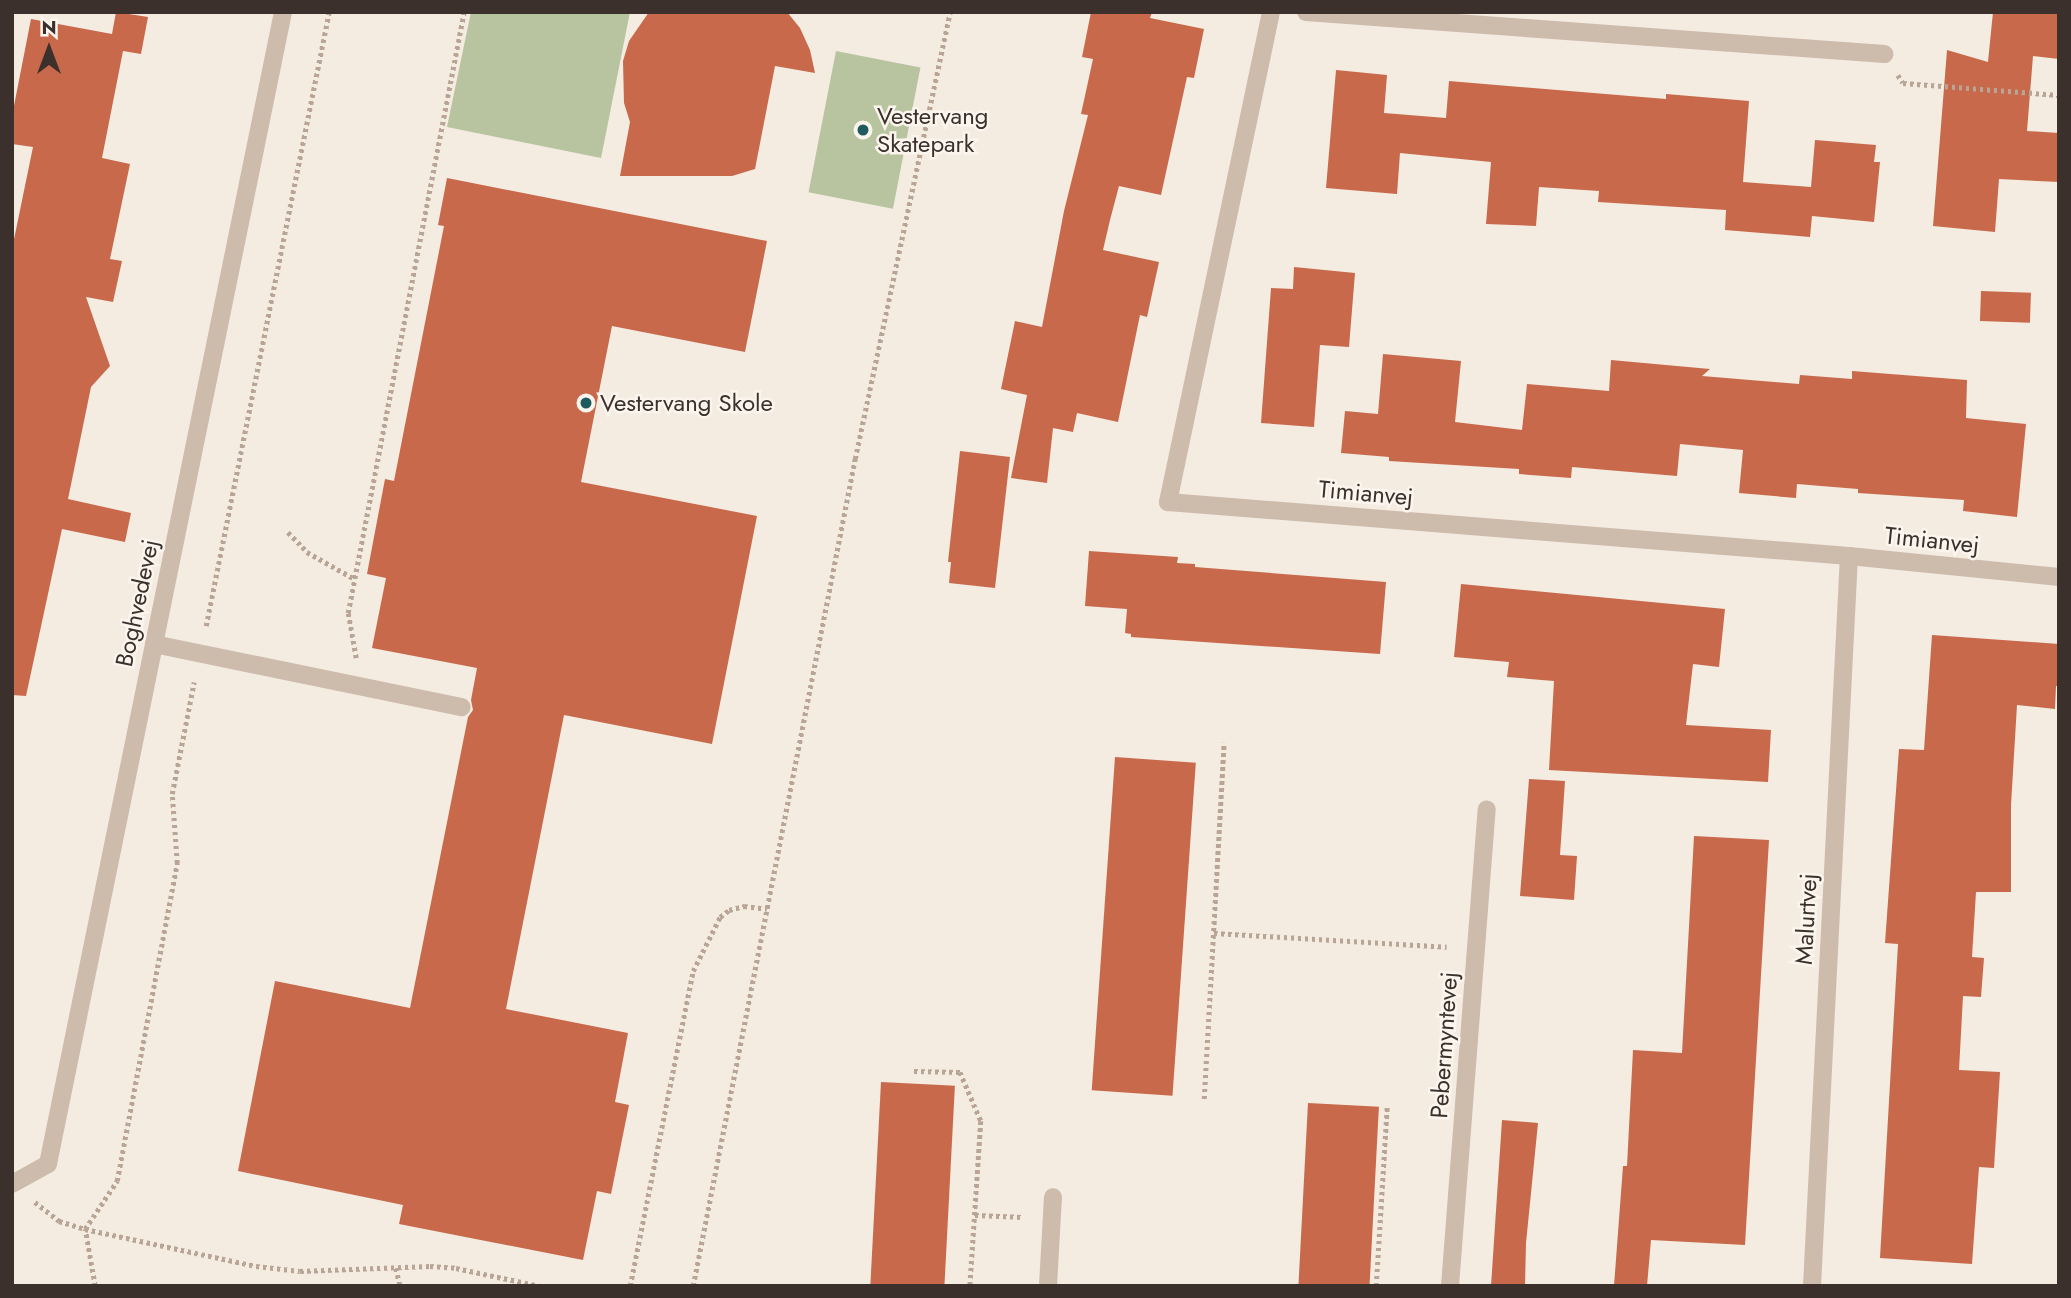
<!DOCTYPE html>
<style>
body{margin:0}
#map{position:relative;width:2071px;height:1298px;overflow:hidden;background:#f4ebe1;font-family:Jost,sans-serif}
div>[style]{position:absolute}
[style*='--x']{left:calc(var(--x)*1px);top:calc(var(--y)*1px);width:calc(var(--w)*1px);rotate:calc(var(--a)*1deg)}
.green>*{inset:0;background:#b8c4a0;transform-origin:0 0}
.building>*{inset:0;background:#c8694b;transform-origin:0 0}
.path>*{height:4.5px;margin-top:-2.25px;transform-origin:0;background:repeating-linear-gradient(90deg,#b9a596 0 3.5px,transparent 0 7px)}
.service>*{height:18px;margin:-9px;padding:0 9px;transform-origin:9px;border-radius:9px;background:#cdbbac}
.minor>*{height:18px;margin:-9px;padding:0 9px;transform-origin:9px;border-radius:9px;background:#cdbbac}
.dots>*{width:19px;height:19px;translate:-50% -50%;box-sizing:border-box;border:4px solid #fbf5ee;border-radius:50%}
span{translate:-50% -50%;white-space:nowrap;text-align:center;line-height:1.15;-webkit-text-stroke:5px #fbf5ee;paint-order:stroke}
.poi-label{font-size:24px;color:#3b302b}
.left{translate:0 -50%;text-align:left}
.street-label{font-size:24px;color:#3b302b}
.frame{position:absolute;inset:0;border:14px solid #3b302b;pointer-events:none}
.north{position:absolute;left:14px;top:14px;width:70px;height:70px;-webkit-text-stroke:5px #fbf5ee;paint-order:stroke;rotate:0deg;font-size:19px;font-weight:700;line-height:28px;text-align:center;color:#3b302b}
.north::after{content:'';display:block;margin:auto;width:24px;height:32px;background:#3b302b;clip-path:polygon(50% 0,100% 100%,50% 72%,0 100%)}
</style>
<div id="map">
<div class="green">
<i style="clip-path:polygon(471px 12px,630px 12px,601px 158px,447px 127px)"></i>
<i style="left:836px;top:51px;width:86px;height:144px;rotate:11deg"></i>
</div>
<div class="building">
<i style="clip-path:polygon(116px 12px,148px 17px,141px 54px,123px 51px,102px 158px,130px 164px,110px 259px,122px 261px,113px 302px,86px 297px,110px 366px,91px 387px,68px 499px,131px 513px,125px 542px,62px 529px,26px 696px,12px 695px,12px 249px,33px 147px,12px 144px,12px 116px,31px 19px,112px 34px)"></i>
<i style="clip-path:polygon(649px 12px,787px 12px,800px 28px,810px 50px,815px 73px,775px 66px,755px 169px,732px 176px,620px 176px,630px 122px,624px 103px,623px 61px,629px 41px)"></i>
<i style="clip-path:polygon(1091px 12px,1152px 12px,1150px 18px,1204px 29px,1194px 78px,1187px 77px,1161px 195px,1119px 186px,1110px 220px,1103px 250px,1159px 262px,1147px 317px,1140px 315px,1118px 422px,1077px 413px,1073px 432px,1053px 428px,1047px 483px,1011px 478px,1027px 395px,1001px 389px,1015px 321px,1042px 327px,1064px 211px,1088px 115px,1081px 114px,1093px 59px,1082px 57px)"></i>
<i style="clip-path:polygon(1993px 12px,2059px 12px,2059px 59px,2033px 56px,2027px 131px,2059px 133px,2059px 182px,1999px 179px,1995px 232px,1933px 226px,1947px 50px,1988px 62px)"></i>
<i style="clip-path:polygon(1336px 70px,1387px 75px,1384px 113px,1446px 118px,1449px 81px,1666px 99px,1666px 94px,1749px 101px,1743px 182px,1811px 187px,1815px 140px,1876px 145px,1874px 162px,1880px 162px,1874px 222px,1812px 216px,1810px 237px,1725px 230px,1726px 210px,1598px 202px,1599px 191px,1539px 187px,1536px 226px,1486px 224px,1491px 162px,1400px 153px,1397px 194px,1326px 188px)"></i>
<i style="clip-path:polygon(447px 178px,767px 241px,745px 352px,612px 326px,581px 482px,757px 516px,712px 744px,564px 715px,506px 1009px,628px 1033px,615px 1102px,629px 1105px,611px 1194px,597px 1191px,583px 1260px,399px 1224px,403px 1205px,238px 1171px,275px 981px,410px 1008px,468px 717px,473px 710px,471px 700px,477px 668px,372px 648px,386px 578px,367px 574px,385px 479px,394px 481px,444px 226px,438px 225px)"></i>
<i style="clip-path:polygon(1294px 267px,1355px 273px,1349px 347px,1320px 345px,1314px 427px,1261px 423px,1271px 288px,1293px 289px)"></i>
<i style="left:1981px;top:291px;width:50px;height:30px;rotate:2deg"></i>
<i style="clip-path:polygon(1383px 354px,1461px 361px,1455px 422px,1522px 430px,1527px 384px,1609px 391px,1611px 360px,1710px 369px,1702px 376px,1799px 384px,1800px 375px,1852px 379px,1852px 371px,1967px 380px,1966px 418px,2026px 424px,2017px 517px,1963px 511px,1964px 500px,1858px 493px,1858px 489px,1797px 484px,1796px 498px,1739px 493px,1743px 450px,1680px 444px,1677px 476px,1572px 467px,1571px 478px,1519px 474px,1519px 469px,1389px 461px,1389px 457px,1341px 453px,1345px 411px,1378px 414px)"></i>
<i style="clip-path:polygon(960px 451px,1010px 457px,995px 588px,949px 583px,951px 562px,948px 562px)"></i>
<i style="clip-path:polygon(1089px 551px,1178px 557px,1177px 563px,1195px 564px,1195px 567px,1386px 582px,1380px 654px,1131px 637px,1131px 634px,1125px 633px,1127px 609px,1085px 606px)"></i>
<i style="clip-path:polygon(1461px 584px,1725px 609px,1719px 667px,1693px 664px,1686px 725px,1771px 730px,1768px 782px,1549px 770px,1554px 681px,1507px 677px,1509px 662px,1454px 657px)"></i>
<i style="clip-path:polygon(1932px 635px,2059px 644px,2059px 686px,2056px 686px,2055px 709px,2017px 705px,2011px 805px,2011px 892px,1976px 892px,1972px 957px,1984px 958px,1981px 997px,1963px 996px,1959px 1070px,2000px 1072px,1994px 1168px,1979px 1167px,1972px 1264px,1880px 1258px,1898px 944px,1885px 943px,1899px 749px,1924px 750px)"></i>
<i style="left:1115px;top:757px;width:81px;height:334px;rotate:4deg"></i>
<i style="clip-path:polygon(1529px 779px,1565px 781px,1560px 855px,1577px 856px,1574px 900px,1520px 896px)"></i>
<i style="clip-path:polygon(1694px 836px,1769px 840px,1745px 1245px,1651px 1240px,1647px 1286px,1614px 1286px,1623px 1166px,1627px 1166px,1633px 1050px,1682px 1053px)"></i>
<i style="left:881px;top:1082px;width:74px;height:204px;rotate:3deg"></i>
<i style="left:1308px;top:1103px;width:71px;height:183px;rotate:3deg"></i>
<i style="clip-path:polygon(1502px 1120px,1538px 1123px,1526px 1243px,1525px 1286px,1491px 1286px)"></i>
</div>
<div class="path">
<i style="--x:1898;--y:75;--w:9;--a:58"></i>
<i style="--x:1903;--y:83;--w:156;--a:4.4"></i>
<i style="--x:288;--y:532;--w:28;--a:46"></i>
<i style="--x:307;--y:552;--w:55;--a:29.4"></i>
<i style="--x:206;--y:626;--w:626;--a:-78.67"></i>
<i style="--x:356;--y:658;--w:46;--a:-100.1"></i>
<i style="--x:348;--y:613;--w:612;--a:-79.08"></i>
<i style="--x:1214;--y:933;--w:233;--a:3.4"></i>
<i style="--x:914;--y:1071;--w:46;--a:1.2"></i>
<i style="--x:960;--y:1072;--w:53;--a:66.8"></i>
<i style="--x:981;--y:1121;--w:165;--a:93.8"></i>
<i style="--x:1204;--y:1099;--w:357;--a:-86.8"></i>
<i style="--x:35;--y:1202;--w:31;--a:38"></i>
<i style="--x:59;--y:1221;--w:27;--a:17"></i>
<i style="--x:85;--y:1229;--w:175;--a:12.2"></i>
<i style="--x:256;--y:1266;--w:44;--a:6.5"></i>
<i style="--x:300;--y:1271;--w:130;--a:-2.2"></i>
<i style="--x:430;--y:1266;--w:26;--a:4"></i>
<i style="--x:456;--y:1268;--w:86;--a:12.1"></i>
<i style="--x:975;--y:1215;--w:48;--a:2.4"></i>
<i style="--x:396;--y:1268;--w:18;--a:77"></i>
<i style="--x:95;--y:1286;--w:58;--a:-100"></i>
<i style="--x:85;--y:1229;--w:58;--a:-56.3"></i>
<i style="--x:117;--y:1181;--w:324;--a:-79.3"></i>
<i style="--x:177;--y:863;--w:69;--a:-94.1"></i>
<i style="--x:172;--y:794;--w:114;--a:-78.9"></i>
<i style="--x:630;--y:1286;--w:321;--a:-78.7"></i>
<i style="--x:693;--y:971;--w:60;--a:-63.4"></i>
<i style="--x:720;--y:917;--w:11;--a:-38"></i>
<i style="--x:729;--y:910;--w:16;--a:-15"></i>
<i style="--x:744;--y:906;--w:23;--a:7"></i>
<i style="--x:693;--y:1286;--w:843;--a:-78.92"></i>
<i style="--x:855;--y:459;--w:457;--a:-78"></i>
<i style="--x:1376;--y:1286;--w:181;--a:-86.5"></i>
</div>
<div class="service">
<i style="--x:154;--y:644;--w:314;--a:11.6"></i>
</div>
<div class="minor">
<i style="--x:1271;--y:12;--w:501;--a:101.87"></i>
<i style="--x:1168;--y:502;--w:683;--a:4.53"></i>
<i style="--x:1849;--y:556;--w:211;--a:5.7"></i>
<i style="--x:1306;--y:12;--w:580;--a:4.16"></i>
<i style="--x:12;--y:1184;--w:41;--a:-29.1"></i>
<i style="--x:48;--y:1164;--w:1176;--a:-78.47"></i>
<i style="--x:1048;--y:1286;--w:89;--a:-86.8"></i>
<i style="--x:1450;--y:1286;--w:478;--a:-85.6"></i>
<i style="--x:1812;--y:1286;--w:731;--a:-87.1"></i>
</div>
<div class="dots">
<i style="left:863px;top:130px;background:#1f5a5e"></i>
<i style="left:586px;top:403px;background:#1f5a5e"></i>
</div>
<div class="poi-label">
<span class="left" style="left:877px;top:130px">Vestervang<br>Skatepark</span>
<span class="left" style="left:600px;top:403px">Vestervang Skole</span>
</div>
<div class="street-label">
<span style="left:1366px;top:493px;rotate:5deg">Timianvej</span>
<span style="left:1932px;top:540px;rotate:6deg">Timianvej</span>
<span style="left:137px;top:603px;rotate:-78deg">Boghvedevej</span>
<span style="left:1806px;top:919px;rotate:-87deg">Malurtvej</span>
<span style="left:1444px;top:1045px;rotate:-86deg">Pebermyntevej</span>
</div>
<div class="frame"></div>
<div class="north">N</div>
</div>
